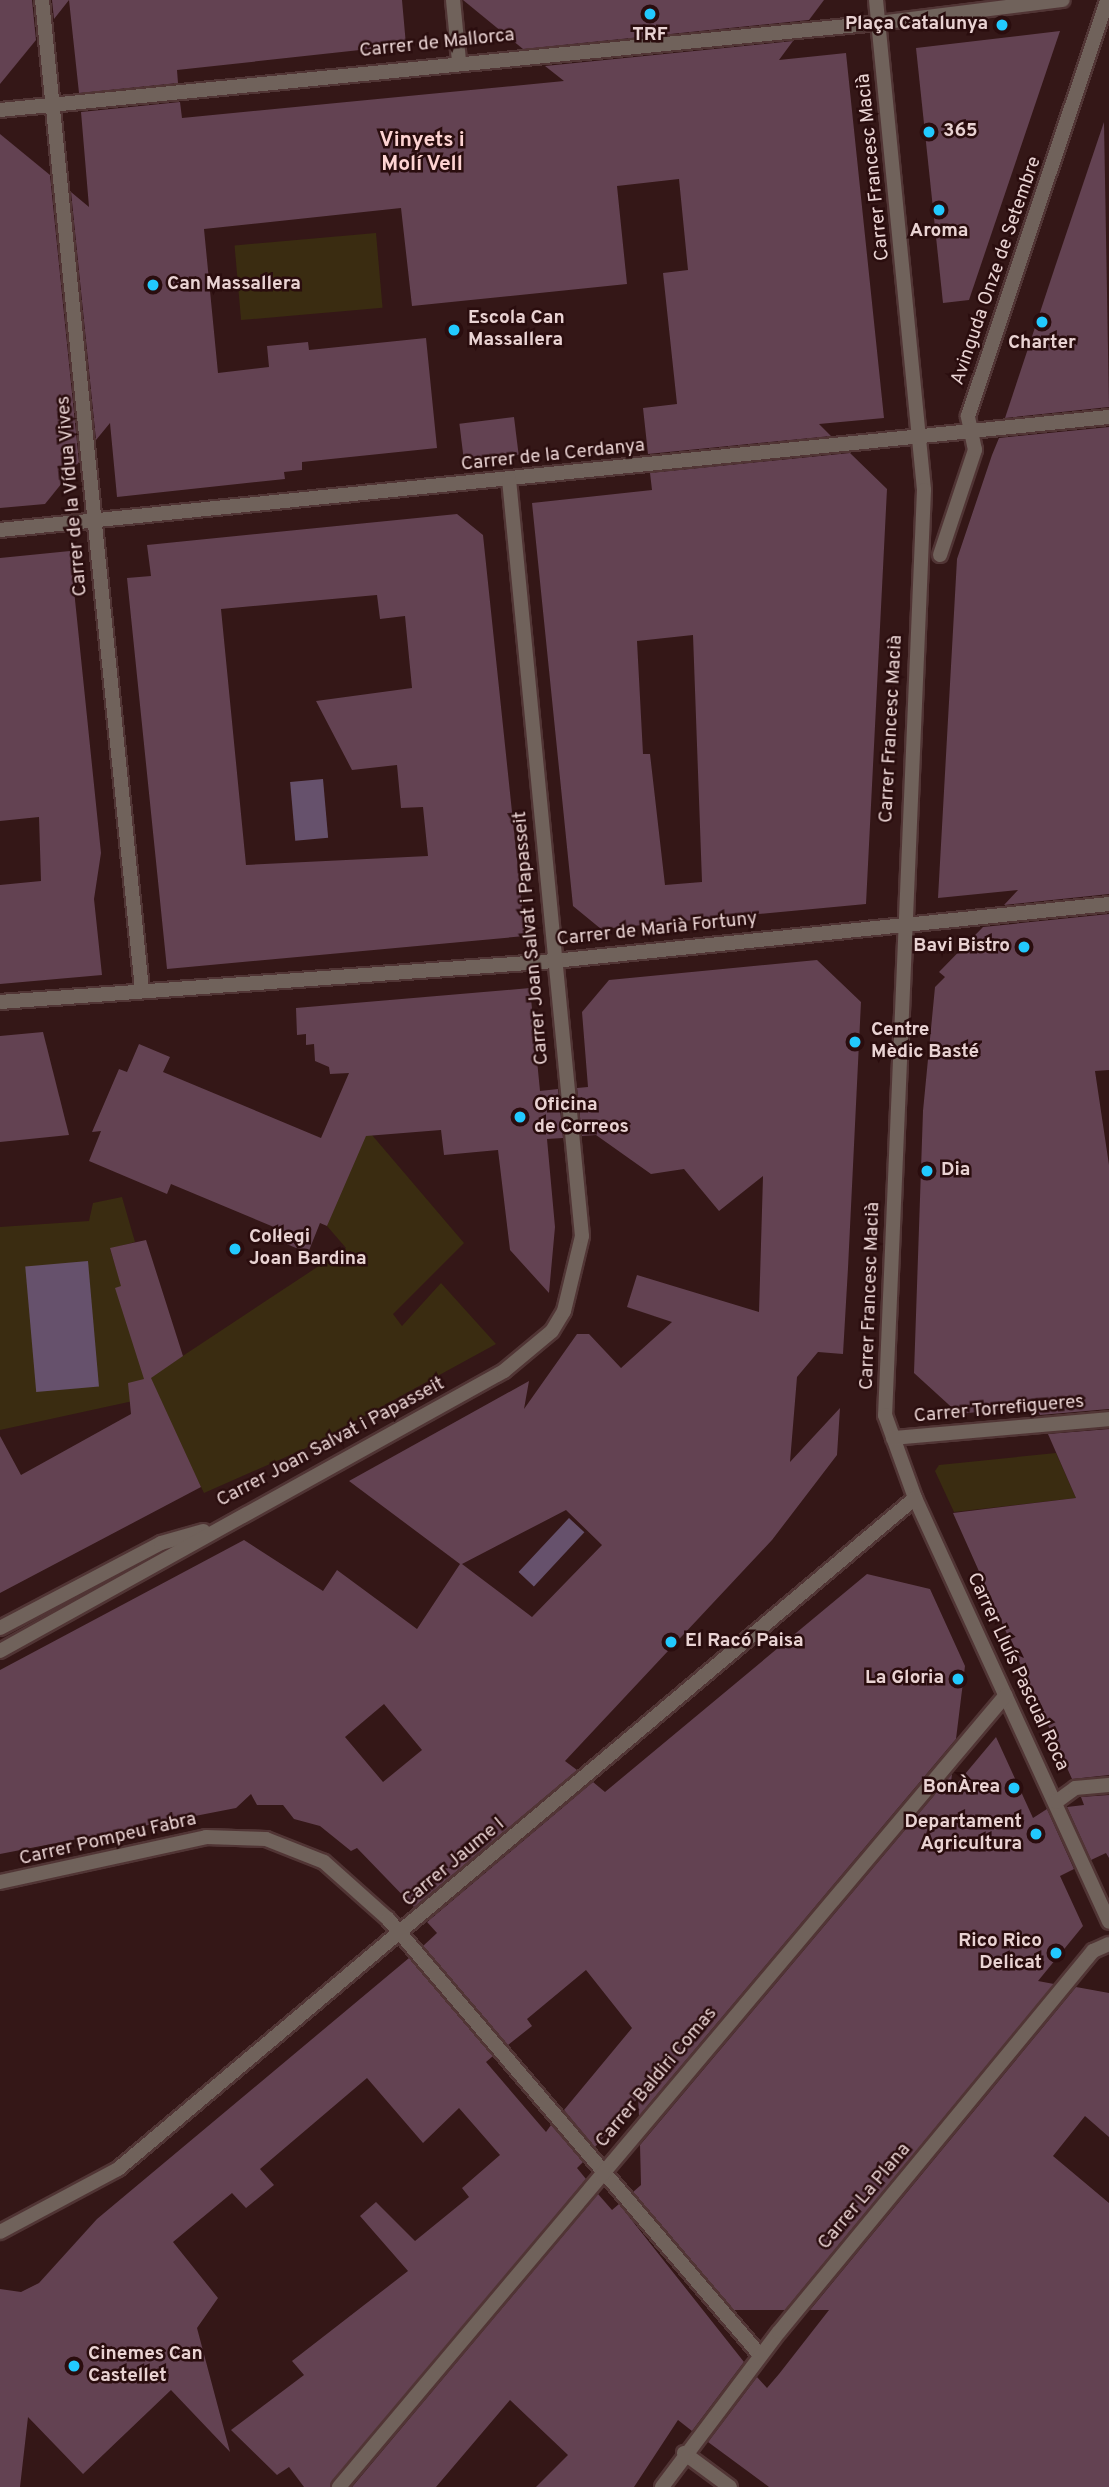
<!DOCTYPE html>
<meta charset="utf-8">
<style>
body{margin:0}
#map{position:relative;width:1109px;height:2487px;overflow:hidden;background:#341717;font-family:Overpass,sans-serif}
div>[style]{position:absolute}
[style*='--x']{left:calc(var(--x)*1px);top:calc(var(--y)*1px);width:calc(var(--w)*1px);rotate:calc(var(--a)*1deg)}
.green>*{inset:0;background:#3a2c11;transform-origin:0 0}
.water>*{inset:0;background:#66516c;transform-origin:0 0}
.building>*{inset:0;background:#634252;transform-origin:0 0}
.roads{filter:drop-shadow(2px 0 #513535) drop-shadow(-2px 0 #513535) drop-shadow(0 2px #513535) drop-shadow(0 -2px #513535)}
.pedestrian>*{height:14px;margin:-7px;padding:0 7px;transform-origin:7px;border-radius:7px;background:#70625b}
.minor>*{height:14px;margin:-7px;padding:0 7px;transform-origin:7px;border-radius:7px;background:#70625b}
.dots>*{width:19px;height:19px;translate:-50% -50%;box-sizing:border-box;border:4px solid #2a0d0e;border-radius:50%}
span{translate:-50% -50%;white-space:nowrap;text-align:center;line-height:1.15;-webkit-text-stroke:5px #2a0d0e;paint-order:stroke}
.poi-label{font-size:19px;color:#e9d3d3;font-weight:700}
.right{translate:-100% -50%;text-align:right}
.left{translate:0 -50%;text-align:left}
.street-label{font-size:19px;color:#e9d3d3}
.neighbourhood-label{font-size:21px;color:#fdd3d2;font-weight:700}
</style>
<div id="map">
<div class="green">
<i style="left:376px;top:233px;width:75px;height:142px;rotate:85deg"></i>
<i style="clip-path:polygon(366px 1128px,464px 1243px,393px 1314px,402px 1326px,441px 1283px,496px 1344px,304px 1449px,204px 1493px,156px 1396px,0 1430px,0 1227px,89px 1221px,93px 1203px,122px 1197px,135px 1242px,110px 1249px,151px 1377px,346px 1248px,327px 1226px)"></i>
<i style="clip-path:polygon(1056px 1453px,1076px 1498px,954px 1512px,935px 1471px,939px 1465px)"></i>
</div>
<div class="water">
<i style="left:323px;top:779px;width:59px;height:33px;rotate:85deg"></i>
<i style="left:88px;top:1261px;width:126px;height:63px;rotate:85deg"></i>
<i style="left:569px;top:1518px;width:21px;height:74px;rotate:43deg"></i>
</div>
<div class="building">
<i style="clip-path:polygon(0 0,32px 0,36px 40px,0 84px)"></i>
<i style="clip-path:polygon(52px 0,402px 0,406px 45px,177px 70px,178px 83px,79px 93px,69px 0,54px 19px)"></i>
<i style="clip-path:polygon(463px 0,824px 0,809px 20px,523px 49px)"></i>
<i style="clip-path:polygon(1060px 31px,969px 300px,943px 303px,916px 48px)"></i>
<i style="clip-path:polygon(793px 41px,779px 60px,846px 53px,884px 418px,819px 424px,831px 436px,648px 454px,643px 408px,677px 404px,663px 273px,688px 270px,679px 179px,617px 186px,627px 284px,412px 306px,401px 208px,204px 229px,218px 373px,269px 367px,267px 346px,308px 342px,309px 350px,426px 338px,437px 448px,302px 462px,302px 470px,284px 472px,285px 479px,117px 497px,110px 423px,96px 440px,71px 192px,89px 207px,81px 112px,180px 102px,182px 118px,429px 94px,564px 81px,545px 66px)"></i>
<i style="clip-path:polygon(1104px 122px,1109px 407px,1005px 418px,1055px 267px)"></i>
<i style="clip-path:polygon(0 134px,50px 175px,79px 462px,45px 504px,0 508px)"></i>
<i style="left:514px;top:417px;width:38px;height:55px;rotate:83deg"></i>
<i style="clip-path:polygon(1109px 427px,1109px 894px,1004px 905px,1018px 890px,938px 898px,957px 559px,992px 455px,999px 438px)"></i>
<i style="clip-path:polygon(evenodd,850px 453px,887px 489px,866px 904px,601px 929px,573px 906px,532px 503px,652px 490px,650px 473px,850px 453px,693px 635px,702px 882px,665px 885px,650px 754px,643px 754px,637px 641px,693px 635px)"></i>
<i style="clip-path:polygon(evenodd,457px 514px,483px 535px,525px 936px,167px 969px,127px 578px,151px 576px,147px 545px,457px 514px,377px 595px,380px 619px,405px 616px,412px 688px,316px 701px,352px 770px,397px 765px,401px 808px,423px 807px,428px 856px,246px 865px,221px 609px,377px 595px)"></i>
<i style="clip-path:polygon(70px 551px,101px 853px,94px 899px,102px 975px,0 984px,0 885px,41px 881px,39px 817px,0 821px,0 558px)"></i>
<i style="clip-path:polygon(1109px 914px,1109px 1070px,1095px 1071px,1109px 1165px,1109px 1409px,1040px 1415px,1035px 1406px,959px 1414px,914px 1373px,923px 1111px,935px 987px,945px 977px,939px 972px,983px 927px)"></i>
<i style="clip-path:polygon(evenodd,817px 960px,861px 1002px,848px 1268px,843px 1354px,818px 1352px,797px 1377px,790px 1462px,840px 1408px,837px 1455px,772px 1540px,565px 1761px,577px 1770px,414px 1907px,357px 1848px,351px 1851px,320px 1826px,294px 1819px,283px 1805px,257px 1805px,251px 1794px,236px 1808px,0 1854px,0 1670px,244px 1540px,323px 1591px,337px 1570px,417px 1629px,460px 1564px,349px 1481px,529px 1381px,524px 1409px,577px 1334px,589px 1334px,621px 1368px,672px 1322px,627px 1307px,637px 1275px,759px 1312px,763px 1176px,719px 1211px,684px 1169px,651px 1174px,596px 1135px,582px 1136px,577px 1088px,588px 1087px,582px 1012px,609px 980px,817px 960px,566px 1510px,602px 1545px,532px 1617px,462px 1564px,566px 1510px,817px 960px,384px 1704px,422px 1750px,383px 1782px,345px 1737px,384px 1704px)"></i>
<i style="clip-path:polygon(530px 988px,540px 1091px,558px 1089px,563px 1138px,547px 1139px,555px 1227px,549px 1293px,510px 1250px,498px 1150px,444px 1155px,441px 1130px,366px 1136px,327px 1226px,320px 1223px,308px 1253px,277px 1240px,281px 1230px,171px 1184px,167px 1194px,89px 1161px,101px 1131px,92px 1132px,119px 1069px,127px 1072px,139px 1044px,170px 1057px,163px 1072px,321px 1138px,349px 1073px,330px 1074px,329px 1067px,315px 1061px,314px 1044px,306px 1045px,306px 1034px,297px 1035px,296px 1008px)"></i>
<i style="clip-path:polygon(43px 1032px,69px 1135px,0 1142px,0 1036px)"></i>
<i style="clip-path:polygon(146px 1240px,183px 1356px,151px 1378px,201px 1487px,0 1593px,0 1436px,21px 1475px,131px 1414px,128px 1383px,144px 1379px,115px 1288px,121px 1286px,110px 1248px)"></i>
<i style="clip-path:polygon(1109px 1429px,1109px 1775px,1072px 1779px,1038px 1703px,1030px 1704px,1023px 1670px,953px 1513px,1076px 1498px,1048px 1434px)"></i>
<i style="clip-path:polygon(867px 1574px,930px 1589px,965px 1666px,956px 1739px,639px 2116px,638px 2098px,595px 2147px,564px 2110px,632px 2028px,586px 1970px,527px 2019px,532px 2026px,508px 2045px,423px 1946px,437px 1933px,427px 1922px,593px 1782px,605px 1792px)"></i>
<i style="clip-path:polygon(996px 1737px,1033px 1818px,1047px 1809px,1074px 1869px,1060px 1876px,1083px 1926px,1038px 1981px,1054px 1984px,785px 2310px,734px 2310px,633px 2192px,641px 2185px,640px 2145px,952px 1774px,950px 1792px)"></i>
<i style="clip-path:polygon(1109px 1795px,1109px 1858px,1106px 1853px,1091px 1860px,1067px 1807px,1084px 1805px,1081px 1797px)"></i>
<i style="clip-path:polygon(409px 1958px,493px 2056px,486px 2062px,546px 2132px,551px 2125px,583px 2162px,577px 2168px,586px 2179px,330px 2487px,304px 2487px,289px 2467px,277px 2475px,231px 2430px,304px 2375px,292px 2361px,408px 2271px,360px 2216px,376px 2202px,415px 2241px,469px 2197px,462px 2188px,500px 2155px,459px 2108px,423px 2143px,367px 2078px,260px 2169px,274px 2185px,246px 2208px,232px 2193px,173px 2242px,218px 2298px,197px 2328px,230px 2452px,171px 2390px,83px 2474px,28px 2417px,20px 2487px,0 2487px,0 2289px,21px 2292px,39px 2283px,97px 2219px)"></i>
<i style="clip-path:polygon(1076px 1987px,1109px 1993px,1109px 2137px,1085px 2116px,1053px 2156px,1109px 2203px,1109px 2487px,769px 2487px,708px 2442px,757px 2377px,767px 2388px,779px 2374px,829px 2310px,810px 2310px)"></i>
<i style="clip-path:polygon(598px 2194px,612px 2210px,619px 2204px,744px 2362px,692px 2431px,678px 2420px,634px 2487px,536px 2487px,568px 2455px,510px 2400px,436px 2487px,352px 2487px)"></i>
</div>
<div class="roads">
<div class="pedestrian">
<i style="--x:878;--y:23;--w:186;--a:-7.1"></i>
<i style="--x:940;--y:555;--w:111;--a:-71.6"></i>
<i style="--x:975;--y:450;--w:35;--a:-102"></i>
<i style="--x:968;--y:416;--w:439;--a:-71.5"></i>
</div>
<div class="minor">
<i style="--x:42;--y:0;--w:994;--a:84.23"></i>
<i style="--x:453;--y:0;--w:61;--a:84.4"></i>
<i style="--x:876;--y:0;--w:492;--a:84.4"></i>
<i style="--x:924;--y:490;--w:926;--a:92.41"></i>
<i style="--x:885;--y:1415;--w:88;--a:70.1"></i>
<i style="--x:915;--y:1498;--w:466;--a:65.4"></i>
<i style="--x:0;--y:110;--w:882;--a:-5.66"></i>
<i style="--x:0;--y:530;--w:1115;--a:-5.82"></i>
<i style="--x:0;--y:1002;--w:556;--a:-4.23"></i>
<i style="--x:554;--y:961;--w:558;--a:-5.86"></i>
<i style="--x:893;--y:1438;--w:217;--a:-5"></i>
<i style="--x:0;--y:1628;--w:182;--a:-27.8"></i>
<i style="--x:161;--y:1543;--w:44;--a:-15.9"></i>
<i style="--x:0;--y:1651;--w:577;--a:-29.05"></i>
<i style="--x:504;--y:1371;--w:62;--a:-39.8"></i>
<i style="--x:552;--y:1331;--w:23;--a:-59"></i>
<i style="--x:564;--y:1311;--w:77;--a:-76.5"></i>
<i style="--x:582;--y:1236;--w:761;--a:-95.51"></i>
<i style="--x:1056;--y:1802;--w:24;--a:-36"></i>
<i style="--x:1075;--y:1788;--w:34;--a:-5"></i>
<i style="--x:0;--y:1882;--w:211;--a:-12.3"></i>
<i style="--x:206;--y:1837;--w:60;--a:1.9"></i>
<i style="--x:266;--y:1839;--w:62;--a:21.6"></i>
<i style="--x:324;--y:1862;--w:86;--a:41.7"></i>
<i style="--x:388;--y:1919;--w:573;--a:49.53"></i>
<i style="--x:0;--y:2232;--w:134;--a:-28.1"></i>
<i style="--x:118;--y:2169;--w:1042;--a:-40.09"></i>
<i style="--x:684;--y:2453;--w:57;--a:36.5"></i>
<i style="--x:339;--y:2487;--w:1035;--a:-49.9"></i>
<i style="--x:662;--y:2487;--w:194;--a:-53"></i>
<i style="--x:779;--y:2332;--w:494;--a:-50.5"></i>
<i style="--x:1093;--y:1951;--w:17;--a:-24"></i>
</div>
</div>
<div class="dots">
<i style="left:650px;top:14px;background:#22c9fe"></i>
<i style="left:1002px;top:25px;background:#22c9fe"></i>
<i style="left:929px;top:132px;background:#22c9fe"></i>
<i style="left:939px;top:210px;background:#22c9fe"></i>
<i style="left:153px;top:285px;background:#22c9fe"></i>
<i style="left:1042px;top:322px;background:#22c9fe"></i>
<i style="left:454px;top:330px;background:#22c9fe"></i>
<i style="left:1024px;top:947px;background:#22c9fe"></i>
<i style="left:855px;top:1042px;background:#22c9fe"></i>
<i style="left:520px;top:1117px;background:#22c9fe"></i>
<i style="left:927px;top:1171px;background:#22c9fe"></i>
<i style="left:235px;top:1249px;background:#22c9fe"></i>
<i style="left:671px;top:1642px;background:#22c9fe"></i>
<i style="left:958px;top:1679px;background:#22c9fe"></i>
<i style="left:1014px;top:1788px;background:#22c9fe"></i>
<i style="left:1036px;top:1834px;background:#22c9fe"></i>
<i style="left:1056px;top:1953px;background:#22c9fe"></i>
<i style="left:74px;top:2366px;background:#22c9fe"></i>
</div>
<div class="poi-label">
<span class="right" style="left:988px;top:25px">Plaça Catalunya</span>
<span style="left:650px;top:36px">TRF</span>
<span class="left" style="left:943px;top:132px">365</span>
<span style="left:939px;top:232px">Aroma</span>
<span class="left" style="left:167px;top:285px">Can Massallera</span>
<span class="left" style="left:468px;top:330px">Escola Can<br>Massallera</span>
<span style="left:1042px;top:344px">Charter</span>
<span class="right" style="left:1010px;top:947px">Bavi Bistro</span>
<span class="left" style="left:871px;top:1042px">Centre<br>Mèdic Basté</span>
<span class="left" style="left:534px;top:1117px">Oficina<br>de Correos</span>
<span class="left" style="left:941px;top:1171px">Dia</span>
<span class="left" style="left:249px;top:1249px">Col·legi<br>Joan Bardina</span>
<span class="left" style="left:685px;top:1642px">El Racó Paisa</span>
<span class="right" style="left:944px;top:1679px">La Gloria</span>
<span class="right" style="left:1000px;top:1788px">BonÀrea</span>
<span class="right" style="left:1022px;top:1834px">Departament<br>Agricultura</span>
<span class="right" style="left:1042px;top:1953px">Rico Rico<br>Delicat</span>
<span class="left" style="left:88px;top:2366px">Cinemes Can<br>Castellet</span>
</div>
<div class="street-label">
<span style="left:437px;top:44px;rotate:-6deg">Carrer de Mallorca</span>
<span style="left:874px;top:167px;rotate:-96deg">Carrer Francesc Macià</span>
<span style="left:997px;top:271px;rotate:-71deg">Avinguda Onze de Setembre</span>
<span style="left:553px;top:456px;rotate:-6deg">Carrer de la Cerdanya</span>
<span style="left:73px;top:496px;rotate:-95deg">Carrer de la Vídua Vives</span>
<span style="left:892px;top:729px;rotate:-87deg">Carrer Francesc Macià</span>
<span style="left:657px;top:930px;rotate:-6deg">Carrer de Marià Fortuny</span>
<span style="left:532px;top:938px;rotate:-95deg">Carrer Joan Salvat i Papasseit</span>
<span style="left:871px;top:1296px;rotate:-88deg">Carrer Francesc Macià</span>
<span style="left:999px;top:1410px;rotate:-5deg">Carrer Torrefigueres</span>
<span style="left:331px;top:1443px;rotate:-28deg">Carrer Joan Salvat i Papasseit</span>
<span style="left:1017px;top:1672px;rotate:65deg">Carrer Lluís Pascual Roca</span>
<span style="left:108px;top:1840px;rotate:-13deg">Carrer Pompeu Fabra</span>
<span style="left:454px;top:1863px;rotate:-40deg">Carrer Jaume I</span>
<span style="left:657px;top:2078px;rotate:-50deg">Carrer Baldiri Comas</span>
<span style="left:865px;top:2197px;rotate:-50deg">Carrer La Plana</span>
</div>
<div class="neighbourhood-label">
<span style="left:422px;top:153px">Vinyets i<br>Molí Vell</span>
</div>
</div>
